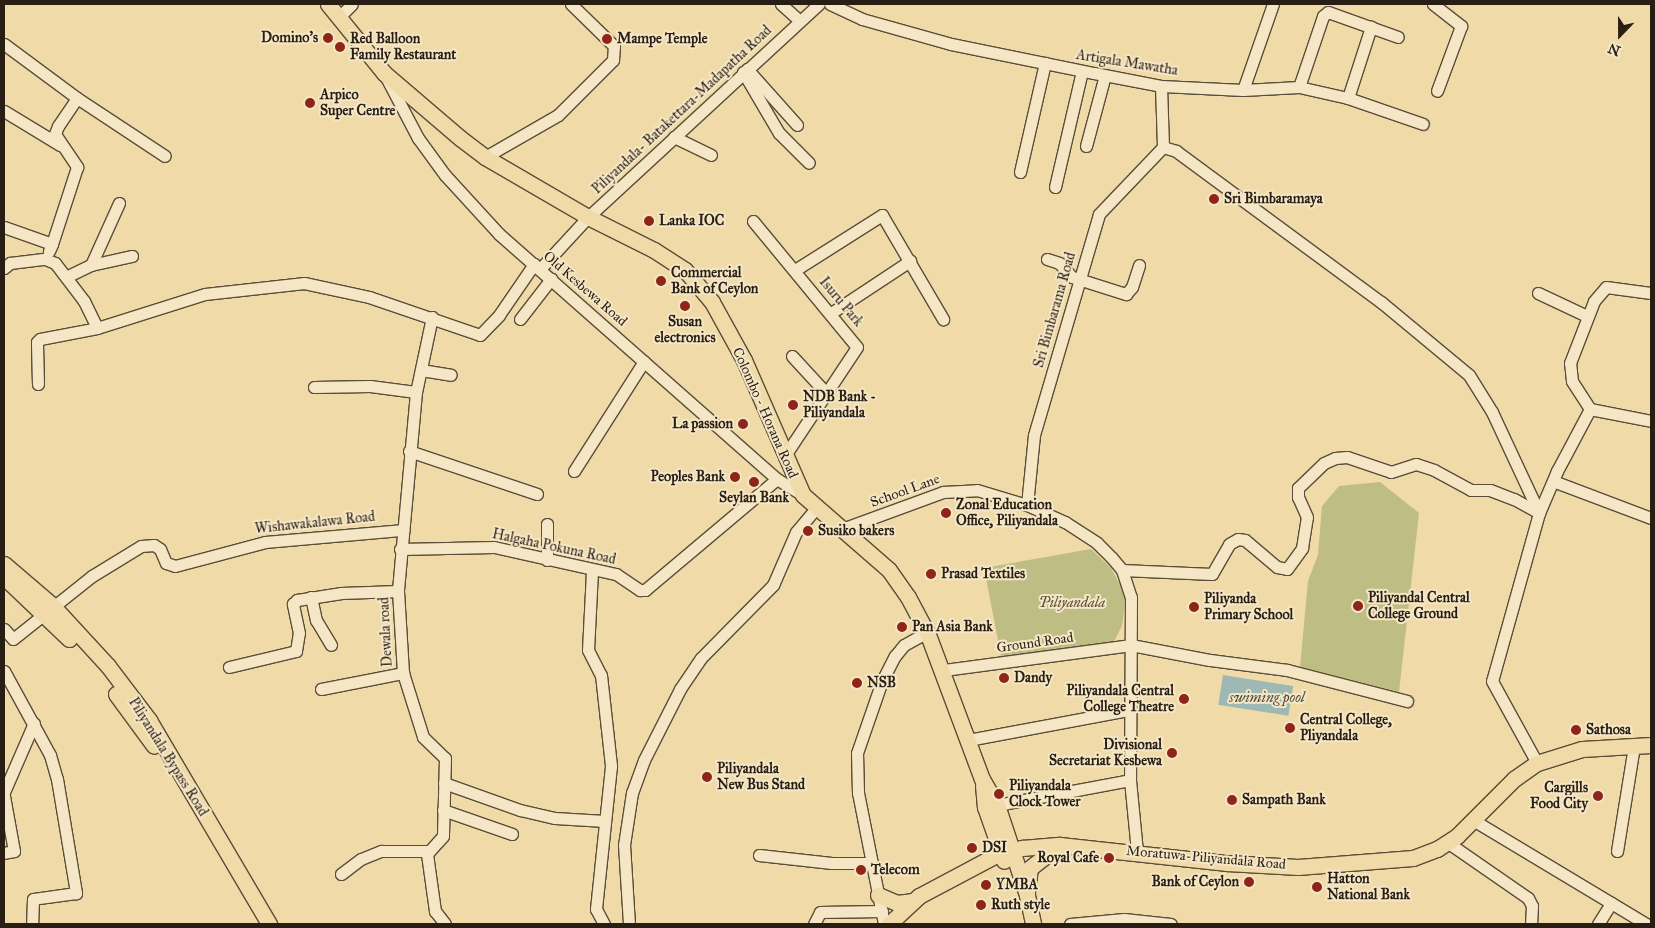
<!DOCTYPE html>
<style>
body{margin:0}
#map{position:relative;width:1655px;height:928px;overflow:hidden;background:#efdaa8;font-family:"IM FELL Great Primer",serif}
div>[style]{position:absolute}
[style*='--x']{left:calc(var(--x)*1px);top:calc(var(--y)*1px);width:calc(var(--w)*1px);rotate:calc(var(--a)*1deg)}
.green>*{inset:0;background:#bebe84}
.water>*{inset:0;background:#9eb8b3;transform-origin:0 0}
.roads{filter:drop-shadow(1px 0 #5a4d39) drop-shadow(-1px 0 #5a4d39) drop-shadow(0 1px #5a4d39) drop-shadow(0 -1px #5a4d39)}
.minor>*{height:11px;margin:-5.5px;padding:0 5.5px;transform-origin:5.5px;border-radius:5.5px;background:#f5e7c6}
.major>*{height:15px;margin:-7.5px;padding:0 7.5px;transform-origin:7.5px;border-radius:7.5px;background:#efdaa8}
.dots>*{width:14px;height:14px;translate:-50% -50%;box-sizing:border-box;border:2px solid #f5e7c6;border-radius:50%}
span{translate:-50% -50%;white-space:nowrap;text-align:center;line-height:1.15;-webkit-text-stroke:4px #f5e7c6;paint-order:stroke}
.poi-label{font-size:14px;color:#291e14;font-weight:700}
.right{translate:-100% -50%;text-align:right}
.left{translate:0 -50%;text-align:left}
.street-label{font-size:14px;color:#291e14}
.park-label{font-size:14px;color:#564e36;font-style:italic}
.water-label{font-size:15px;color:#4c4c44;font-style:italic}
.frame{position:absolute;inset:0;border:5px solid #291e14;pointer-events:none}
.north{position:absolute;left:1595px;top:10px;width:50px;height:50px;-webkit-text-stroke:4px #f5e7c6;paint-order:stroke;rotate:202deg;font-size:14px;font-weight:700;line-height:20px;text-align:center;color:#291e14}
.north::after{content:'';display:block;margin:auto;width:18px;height:22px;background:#291e14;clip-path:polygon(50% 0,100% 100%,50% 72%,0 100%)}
</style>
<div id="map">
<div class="green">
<i style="clip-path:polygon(1380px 482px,1419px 513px,1399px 692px,1300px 667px,1308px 581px,1318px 555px,1322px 506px,1339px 486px)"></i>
<i style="clip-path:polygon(1091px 549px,1111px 568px,1126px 596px,1122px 626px,1113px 643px,1002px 661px,984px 568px)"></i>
</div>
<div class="water">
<i style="left:1223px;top:675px;width:71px;height:30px;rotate:9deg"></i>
</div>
<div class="roads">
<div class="minor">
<i style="--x:781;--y:4;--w:25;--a:42"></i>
<i style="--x:830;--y:4;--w:35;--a:25"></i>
<i style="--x:862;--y:19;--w:92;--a:15.7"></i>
<i style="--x:951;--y:44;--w:146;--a:11.5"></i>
<i style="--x:1094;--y:73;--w:68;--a:11"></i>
<i style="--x:1161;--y:86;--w:82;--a:2.8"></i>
<i style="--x:1243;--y:90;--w:56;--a:-3.1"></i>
<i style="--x:1299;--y:87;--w:50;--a:12.7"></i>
<i style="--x:1348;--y:98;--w:79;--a:19.1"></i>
<i style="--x:1433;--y:4;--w:36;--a:38"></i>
<i style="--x:1461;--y:26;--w:69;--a:110.3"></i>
<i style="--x:339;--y:17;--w:18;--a:-45"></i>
<i style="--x:4;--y:44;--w:91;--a:36.5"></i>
<i style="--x:77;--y:98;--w:34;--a:124"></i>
<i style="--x:58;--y:126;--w:9;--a:111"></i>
<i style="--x:55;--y:134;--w:40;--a:56"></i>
<i style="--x:77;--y:167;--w:81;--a:108"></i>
<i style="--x:747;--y:69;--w:75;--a:48.2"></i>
<i style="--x:743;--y:72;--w:71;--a:59.5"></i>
<i style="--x:779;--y:133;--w:42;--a:45"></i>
<i style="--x:387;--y:79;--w:67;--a:62.3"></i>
<i style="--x:418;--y:138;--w:46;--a:53.9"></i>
<i style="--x:445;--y:175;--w:80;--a:47.5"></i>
<i style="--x:499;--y:234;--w:371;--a:41.4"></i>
<i style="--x:777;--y:479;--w:31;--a:32"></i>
<i style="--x:1161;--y:86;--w:61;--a:88.1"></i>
<i style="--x:1299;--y:87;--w:75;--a:-71.3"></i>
<i style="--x:1323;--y:16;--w:6;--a:-39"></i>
<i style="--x:1328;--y:12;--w:74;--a:19.7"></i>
<i style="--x:1243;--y:90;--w:91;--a:-70.8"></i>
<i style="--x:77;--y:98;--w:105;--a:33.4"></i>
<i style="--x:1348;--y:98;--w:75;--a:-72.1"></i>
<i style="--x:4;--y:111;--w:66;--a:31.3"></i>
<i style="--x:674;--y:137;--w:41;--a:25.9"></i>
<i style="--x:1086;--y:146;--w:73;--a:-75"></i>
<i style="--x:1163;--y:147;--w:14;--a:17"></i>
<i style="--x:1176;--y:151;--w:255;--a:36.4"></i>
<i style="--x:1381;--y:302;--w:114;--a:39.7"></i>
<i style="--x:1469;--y:375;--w:44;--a:58.1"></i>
<i style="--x:1492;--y:412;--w:111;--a:65"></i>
<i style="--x:1539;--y:513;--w:174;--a:105.6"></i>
<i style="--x:1492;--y:681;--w:94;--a:61.2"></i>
<i style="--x:485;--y:157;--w:84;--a:-29.9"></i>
<i style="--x:558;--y:115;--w:78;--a:-45"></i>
<i style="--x:613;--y:60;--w:14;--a:-86"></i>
<i style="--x:614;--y:46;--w:60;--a:-135.7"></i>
<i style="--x:1020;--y:172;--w:112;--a:-77.1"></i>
<i style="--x:1055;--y:187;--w:119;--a:-76.9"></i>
<i style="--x:753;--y:221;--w:163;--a:50.5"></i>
<i style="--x:857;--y:347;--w:132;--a:123.6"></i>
<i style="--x:4;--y:227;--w:51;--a:19.5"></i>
<i style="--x:52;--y:244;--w:8;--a:113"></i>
<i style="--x:1047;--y:259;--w:13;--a:18"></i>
<i style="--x:1059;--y:263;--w:19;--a:47"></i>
<i style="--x:1072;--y:277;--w:57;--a:17.5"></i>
<i style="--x:1126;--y:294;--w:9;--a:-49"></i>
<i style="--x:1132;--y:287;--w:23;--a:-72"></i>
<i style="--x:91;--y:265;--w:42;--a:-12.4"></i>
<i style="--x:4;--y:268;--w:8;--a:-40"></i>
<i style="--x:10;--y:263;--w:35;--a:-7"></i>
<i style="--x:45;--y:259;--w:11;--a:22"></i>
<i style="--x:55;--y:263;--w:48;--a:52.7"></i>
<i style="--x:84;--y:301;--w:30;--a:64"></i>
<i style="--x:540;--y:269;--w:71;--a:-47.3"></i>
<i style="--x:588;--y:217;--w:314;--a:-42.7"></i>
<i style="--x:795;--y:270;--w:103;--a:-32.3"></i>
<i style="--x:882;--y:215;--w:121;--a:59.6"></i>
<i style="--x:66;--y:277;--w:28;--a:-26"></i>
<i style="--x:91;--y:265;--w:68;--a:-65.7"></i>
<i style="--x:1538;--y:293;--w:54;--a:25.1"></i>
<i style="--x:831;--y:313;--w:95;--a:-33.4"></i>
<i style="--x:432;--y:317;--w:77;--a:102"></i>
<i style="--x:416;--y:392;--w:200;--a:95.2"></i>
<i style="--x:398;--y:591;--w:82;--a:86.5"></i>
<i style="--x:403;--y:673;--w:67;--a:72.6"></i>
<i style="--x:423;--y:737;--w:30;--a:44"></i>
<i style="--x:445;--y:758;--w:78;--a:91.5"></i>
<i style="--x:443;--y:836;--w:24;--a:132"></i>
<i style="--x:427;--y:854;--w:58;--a:82"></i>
<i style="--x:435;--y:911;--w:16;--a:52"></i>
<i style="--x:520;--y:319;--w:51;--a:-52.2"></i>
<i style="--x:792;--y:356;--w:52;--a:47.4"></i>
<i style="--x:421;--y:370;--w:30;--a:9"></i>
<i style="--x:38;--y:384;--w:42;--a:-91.4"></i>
<i style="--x:37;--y:342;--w:4;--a:-45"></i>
<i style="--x:40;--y:339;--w:58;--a:-10.9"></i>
<i style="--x:97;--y:328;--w:113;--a:-17.5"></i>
<i style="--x:205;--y:294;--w:100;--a:-6.3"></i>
<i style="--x:304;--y:283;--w:66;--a:12.2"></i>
<i style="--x:369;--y:297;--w:117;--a:18.9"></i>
<i style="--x:480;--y:335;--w:28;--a:-46"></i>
<i style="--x:499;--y:315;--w:62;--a:-55.5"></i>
<i style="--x:314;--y:387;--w:56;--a:-1"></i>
<i style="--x:370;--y:386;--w:46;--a:7.4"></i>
<i style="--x:1590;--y:409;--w:33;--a:-123"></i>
<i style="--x:1572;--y:381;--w:18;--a:-96"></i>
<i style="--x:1570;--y:363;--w:66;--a:-68.8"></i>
<i style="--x:1594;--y:301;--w:18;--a:-49"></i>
<i style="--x:1606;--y:287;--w:45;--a:7.6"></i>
<i style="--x:1590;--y:409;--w:62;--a:11.1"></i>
<i style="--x:409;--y:451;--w:135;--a:18.6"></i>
<i style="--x:574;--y:471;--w:130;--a:-57.5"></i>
<i style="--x:1553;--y:481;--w:105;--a:20.7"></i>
<i style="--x:1027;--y:505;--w:70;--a:-84.3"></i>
<i style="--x:1034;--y:435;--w:230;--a:-73.6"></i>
<i style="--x:1099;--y:214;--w:93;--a:-46.3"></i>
<i style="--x:842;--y:529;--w:108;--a:-20.1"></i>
<i style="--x:943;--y:492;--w:34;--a:-3"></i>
<i style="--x:977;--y:490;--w:52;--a:16.7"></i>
<i style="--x:1027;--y:505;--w:42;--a:24.1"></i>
<i style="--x:1065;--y:522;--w:38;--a:33"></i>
<i style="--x:1097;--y:543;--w:21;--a:45"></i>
<i style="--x:1112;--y:558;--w:16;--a:50"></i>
<i style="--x:1122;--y:570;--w:28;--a:72"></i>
<i style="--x:1131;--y:597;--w:183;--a:90.3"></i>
<i style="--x:1130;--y:780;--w:72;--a:84.4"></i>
<i style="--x:400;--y:549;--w:94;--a:-1.2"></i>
<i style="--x:494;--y:547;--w:125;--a:12.5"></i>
<i style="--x:616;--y:574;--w:29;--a:34"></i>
<i style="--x:640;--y:590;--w:5;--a:0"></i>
<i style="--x:645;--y:590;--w:172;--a:-40.1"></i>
<i style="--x:547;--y:560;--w:36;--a:-90"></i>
<i style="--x:1122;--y:570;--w:90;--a:2.5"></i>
<i style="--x:1212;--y:574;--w:34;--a:-60"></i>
<i style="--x:1229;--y:544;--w:10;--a:-29"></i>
<i style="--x:1238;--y:539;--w:7;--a:8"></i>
<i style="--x:1245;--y:540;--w:42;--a:40.2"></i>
<i style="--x:1277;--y:567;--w:10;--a:11"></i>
<i style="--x:1287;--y:569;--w:26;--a:-54"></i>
<i style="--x:1302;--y:548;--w:31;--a:-81"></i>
<i style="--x:1307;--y:517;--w:22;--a:-114"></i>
<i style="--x:1298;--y:497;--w:9;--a:-90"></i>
<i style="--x:1298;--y:488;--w:36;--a:-44"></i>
<i style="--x:1324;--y:463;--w:12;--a:-24"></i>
<i style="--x:1335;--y:458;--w:12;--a:-5"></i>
<i style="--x:1347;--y:457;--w:46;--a:18.8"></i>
<i style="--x:1391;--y:472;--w:26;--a:-18"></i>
<i style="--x:1416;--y:464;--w:19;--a:18"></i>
<i style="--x:1434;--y:470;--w:42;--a:28.4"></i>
<i style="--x:1471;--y:490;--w:19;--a:0"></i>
<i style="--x:1490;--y:490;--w:26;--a:21"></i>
<i style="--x:1514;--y:499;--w:29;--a:29"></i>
<i style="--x:1539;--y:513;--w:46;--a:-66.8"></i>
<i style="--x:1557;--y:471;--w:70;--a:-62"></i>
<i style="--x:592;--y:571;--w:79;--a:92.9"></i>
<i style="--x:588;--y:650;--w:28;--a:63"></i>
<i style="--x:601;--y:675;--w:92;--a:83.7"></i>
<i style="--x:611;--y:766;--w:144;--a:96"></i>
<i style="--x:596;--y:909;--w:17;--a:62"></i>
<i style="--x:311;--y:597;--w:24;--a:78"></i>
<i style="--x:316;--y:620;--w:29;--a:59"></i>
<i style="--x:4;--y:629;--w:13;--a:48"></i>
<i style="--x:13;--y:639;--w:101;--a:-38.6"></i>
<i style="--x:92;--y:576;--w:57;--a:-31.5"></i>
<i style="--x:141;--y:546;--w:13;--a:-4"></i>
<i style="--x:154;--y:545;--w:7;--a:34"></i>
<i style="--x:160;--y:549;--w:15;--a:67"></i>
<i style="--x:166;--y:563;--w:9;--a:18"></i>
<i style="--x:175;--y:566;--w:93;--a:-14.9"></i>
<i style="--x:265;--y:542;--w:139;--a:-5"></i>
<i style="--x:229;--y:667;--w:69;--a:-13.4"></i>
<i style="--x:296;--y:651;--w:18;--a:-81"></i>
<i style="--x:299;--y:633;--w:30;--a:-102"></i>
<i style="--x:293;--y:604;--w:6;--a:-45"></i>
<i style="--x:297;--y:600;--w:45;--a:-9"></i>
<i style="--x:341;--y:593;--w:57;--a:-2"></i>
<i style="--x:944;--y:670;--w:189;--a:-7.6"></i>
<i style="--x:1131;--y:645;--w:80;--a:10.8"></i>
<i style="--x:1210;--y:660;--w:78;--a:7.4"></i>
<i style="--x:1287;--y:670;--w:124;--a:14.5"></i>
<i style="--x:4;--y:671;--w:96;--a:61.3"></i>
<i style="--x:50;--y:755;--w:25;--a:74"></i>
<i style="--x:57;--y:779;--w:116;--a:80.5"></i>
<i style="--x:76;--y:893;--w:43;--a:172.1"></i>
<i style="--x:33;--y:899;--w:25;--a:92"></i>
<i style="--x:321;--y:689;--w:84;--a:-11"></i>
<i style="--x:968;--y:740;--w:164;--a:-10.6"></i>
<i style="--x:444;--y:783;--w:81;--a:19.6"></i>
<i style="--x:520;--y:810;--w:36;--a:13"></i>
<i style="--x:555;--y:818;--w:50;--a:3.4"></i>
<i style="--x:4;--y:792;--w:75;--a:-66.5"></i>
<i style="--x:4;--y:796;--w:56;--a:79.7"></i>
<i style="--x:14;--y:851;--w:10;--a:169"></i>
<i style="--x:997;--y:805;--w:135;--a:-10.6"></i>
<i style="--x:443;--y:810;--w:73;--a:19.2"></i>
<i style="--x:1473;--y:820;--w:202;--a:31"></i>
<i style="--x:1447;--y:842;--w:98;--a:34.7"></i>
<i style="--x:1528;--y:898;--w:9;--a:63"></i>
<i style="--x:1532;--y:906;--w:18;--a:93"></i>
<i style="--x:1617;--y:851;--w:106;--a:-80.8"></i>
<i style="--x:759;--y:855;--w:73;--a:6.3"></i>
<i style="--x:832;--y:863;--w:40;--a:0"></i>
<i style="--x:341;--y:874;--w:25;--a:-37"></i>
<i style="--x:361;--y:859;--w:22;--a:-22"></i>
<i style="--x:381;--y:851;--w:47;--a:0"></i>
<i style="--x:629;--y:924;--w:79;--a:-93.6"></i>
<i style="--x:624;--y:845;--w:53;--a:-81.3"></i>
<i style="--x:632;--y:793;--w:35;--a:-70"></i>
<i style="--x:644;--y:760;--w:80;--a:-63.1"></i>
<i style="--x:680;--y:689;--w:37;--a:-56"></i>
<i style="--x:701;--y:658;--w:103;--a:-45.4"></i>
<i style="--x:773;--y:585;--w:58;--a:-66.5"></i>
<i style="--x:796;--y:532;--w:31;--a:-50"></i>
<i style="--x:814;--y:924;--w:13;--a:-63"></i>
<i style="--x:820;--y:912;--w:62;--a:-0.9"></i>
<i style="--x:884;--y:924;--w:134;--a:-101.2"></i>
<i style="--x:858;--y:793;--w:40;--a:-91.4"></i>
<i style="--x:857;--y:753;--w:76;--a:-70.9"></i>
<i style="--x:882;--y:681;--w:28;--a:-63"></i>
<i style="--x:895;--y:656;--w:14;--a:-51"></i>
<i style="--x:904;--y:645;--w:26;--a:-29"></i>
<i style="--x:1070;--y:924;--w:54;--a:-5.3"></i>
<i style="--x:1124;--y:919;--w:47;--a:6.1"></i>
<i style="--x:1598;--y:924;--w:25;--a:-58"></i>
</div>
<div class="major">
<i style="--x:328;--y:4;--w:89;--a:50.9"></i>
<i style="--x:384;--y:73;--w:100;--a:40.5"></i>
<i style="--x:460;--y:138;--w:31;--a:37"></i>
<i style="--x:485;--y:157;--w:119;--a:30.2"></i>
<i style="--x:588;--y:217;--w:74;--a:26.6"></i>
<i style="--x:654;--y:250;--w:37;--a:33"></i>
<i style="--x:685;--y:270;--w:42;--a:49.8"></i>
<i style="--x:712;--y:302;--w:66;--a:61.1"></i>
<i style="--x:744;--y:360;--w:147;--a:66.4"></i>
<i style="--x:803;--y:495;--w:114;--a:41.1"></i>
<i style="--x:889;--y:570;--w:33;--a:55"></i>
<i style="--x:908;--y:597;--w:40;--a:62"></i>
<i style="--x:927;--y:632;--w:157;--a:69.5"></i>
<i style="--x:982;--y:779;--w:30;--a:60"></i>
<i style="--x:997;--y:805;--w:95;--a:71.6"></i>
<i style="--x:1027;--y:895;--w:30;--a:78"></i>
<i style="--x:4;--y:564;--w:63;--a:40.5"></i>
<i style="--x:52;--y:605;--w:83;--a:47.4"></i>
<i style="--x:108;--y:666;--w:68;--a:52.8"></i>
<i style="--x:149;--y:720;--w:237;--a:59.5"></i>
<i style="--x:4;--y:577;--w:90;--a:43.6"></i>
<i style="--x:116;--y:694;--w:64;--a:53.8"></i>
<i style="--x:983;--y:785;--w:22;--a:85"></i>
<i style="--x:985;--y:807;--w:57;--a:70.6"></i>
<i style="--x:1027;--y:892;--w:24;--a:-83"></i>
<i style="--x:1030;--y:868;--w:24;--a:-38"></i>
<i style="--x:878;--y:895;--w:21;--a:23"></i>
<i style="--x:897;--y:903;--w:16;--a:-7"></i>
<i style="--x:889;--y:924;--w:41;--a:-43"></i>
<i style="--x:919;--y:896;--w:92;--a:-28"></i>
<i style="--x:1000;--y:853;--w:23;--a:-13"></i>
<i style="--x:1022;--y:848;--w:38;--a:-5"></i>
<i style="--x:1060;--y:845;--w:168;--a:6.2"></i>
<i style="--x:1227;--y:863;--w:71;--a:3.2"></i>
<i style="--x:1298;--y:867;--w:115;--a:-4.5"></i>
<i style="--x:1413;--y:858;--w:26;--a:-21"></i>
<i style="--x:1437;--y:849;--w:24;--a:-33"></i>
<i style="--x:1457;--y:836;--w:81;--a:-45"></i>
<i style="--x:1514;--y:779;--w:28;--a:-35"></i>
<i style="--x:1537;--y:763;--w:47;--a:-17.3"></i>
<i style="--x:1582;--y:749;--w:69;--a:-3.3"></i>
</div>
</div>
<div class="dots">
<i style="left:328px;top:38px;background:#8f2418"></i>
<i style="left:607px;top:39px;background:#8f2418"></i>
<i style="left:340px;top:47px;background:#8f2418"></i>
<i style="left:310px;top:103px;background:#8f2418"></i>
<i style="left:1214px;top:199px;background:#8f2418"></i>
<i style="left:649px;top:221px;background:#8f2418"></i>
<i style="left:661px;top:281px;background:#8f2418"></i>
<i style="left:685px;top:306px;background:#8f2418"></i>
<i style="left:793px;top:405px;background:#8f2418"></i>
<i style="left:743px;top:424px;background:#8f2418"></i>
<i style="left:735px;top:477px;background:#8f2418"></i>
<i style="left:754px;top:482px;background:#8f2418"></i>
<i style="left:946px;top:513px;background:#8f2418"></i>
<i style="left:808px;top:531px;background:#8f2418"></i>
<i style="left:931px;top:574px;background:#8f2418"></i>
<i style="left:1358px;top:606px;background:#8f2418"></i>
<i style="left:1194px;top:607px;background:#8f2418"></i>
<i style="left:902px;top:627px;background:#8f2418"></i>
<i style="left:1004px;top:678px;background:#8f2418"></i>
<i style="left:857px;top:683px;background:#8f2418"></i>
<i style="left:1184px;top:699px;background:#8f2418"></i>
<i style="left:1290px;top:728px;background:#8f2418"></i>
<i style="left:1576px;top:730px;background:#8f2418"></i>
<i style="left:1172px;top:753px;background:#8f2418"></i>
<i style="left:707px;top:777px;background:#8f2418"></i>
<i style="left:999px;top:794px;background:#8f2418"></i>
<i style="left:1598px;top:796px;background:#8f2418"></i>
<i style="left:1232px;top:800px;background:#8f2418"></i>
<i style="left:972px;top:848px;background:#8f2418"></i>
<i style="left:1109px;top:858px;background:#8f2418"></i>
<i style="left:861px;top:870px;background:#8f2418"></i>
<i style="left:1249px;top:882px;background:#8f2418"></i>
<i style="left:986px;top:885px;background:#8f2418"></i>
<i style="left:1317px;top:887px;background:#8f2418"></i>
<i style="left:981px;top:905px;background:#8f2418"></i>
</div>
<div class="poi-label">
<span class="right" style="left:318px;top:38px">Domino's</span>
<span class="left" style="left:350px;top:47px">Red Balloon<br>Family Restaurant</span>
<span class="left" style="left:617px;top:39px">Mampe Temple</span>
<span class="left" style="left:320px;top:103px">Arpico<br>Super Centre</span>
<span class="left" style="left:1224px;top:199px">Sri Bimbaramaya</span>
<span class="left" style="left:659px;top:221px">Lanka IOC</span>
<span class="left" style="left:671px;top:281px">Commercial<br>Bank of Ceylon</span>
<span style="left:685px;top:330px">Susan<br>electronics</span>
<span class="left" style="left:803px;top:405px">NDB Bank -<br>Piliyandala</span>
<span class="right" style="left:733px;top:424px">La passion</span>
<span class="right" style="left:725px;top:477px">Peoples Bank</span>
<span style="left:754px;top:498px">Seylan Bank</span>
<span class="left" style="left:956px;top:513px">Zonal Education<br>Office, Piliyandala</span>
<span class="left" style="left:818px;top:531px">Susiko bakers</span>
<span class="left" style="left:941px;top:574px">Prasad Textiles</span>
<span class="left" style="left:1368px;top:606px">Piliyandal Central<br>College Ground</span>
<span class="left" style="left:1204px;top:607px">Piliyanda<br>Primary School</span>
<span class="left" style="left:912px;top:627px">Pan Asia Bank</span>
<span class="left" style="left:1014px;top:678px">Dandy</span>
<span class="left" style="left:867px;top:683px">NSB</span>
<span class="right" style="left:1174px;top:699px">Piliyandala Central<br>College Theatre</span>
<span class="left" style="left:1300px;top:728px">Central College,<br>Pliyandala</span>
<span class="left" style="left:1586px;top:730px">Sathosa</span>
<span class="right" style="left:1162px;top:753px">Divisional<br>Secretariat Kesbewa</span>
<span class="left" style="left:717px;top:777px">Piliyandala<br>New Bus Stand</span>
<span class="left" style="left:1009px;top:794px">Piliyandala<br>Clock Tower</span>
<span class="right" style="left:1588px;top:796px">Cargills<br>Food City</span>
<span class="left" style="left:1242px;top:800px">Sampath Bank</span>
<span class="left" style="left:982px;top:848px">DSI</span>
<span class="right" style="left:1099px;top:858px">Royal Cafe</span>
<span class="left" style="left:871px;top:870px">Telecom</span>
<span class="left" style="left:1327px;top:887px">Hatton<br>National Bank</span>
<span class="right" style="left:1239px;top:882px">Bank of Ceylon</span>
<span class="left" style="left:996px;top:885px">YMBA</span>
<span class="left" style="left:991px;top:905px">Ruth style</span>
</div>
<div class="street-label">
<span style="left:1127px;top:63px;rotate:9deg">Artigala Mawatha</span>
<span style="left:682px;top:110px;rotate:-43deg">Piliyandala- Batakettara-Madapatha Road</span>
<span style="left:585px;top:289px;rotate:41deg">Old Kesbewa Road</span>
<span style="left:841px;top:302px;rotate:50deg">Isuru Park</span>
<span style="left:1055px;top:310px;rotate:-74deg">Sri Bimbarama Road</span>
<span style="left:765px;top:413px;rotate:66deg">Colombo - Horana Road</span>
<span style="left:905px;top:491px;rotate:-20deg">School Lane</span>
<span style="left:315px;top:523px;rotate:-6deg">Wishawakalawa Road</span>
<span style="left:554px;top:547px;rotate:12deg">Halgaha Pokuna Road</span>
<span style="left:386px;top:632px;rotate:-93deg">Dewala road</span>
<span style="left:1035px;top:643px;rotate:-8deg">Ground Road</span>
<span style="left:168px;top:757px;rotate:58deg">Piliyandala Bypass Road</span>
<span style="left:1206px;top:858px;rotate:5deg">Moratuwa-Piliyandala Road</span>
</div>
<div class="park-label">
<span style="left:1072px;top:603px">Piliyandala</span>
</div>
<div class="water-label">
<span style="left:1267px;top:698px">swiming pool</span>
</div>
<div class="frame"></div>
<div class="north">N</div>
</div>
